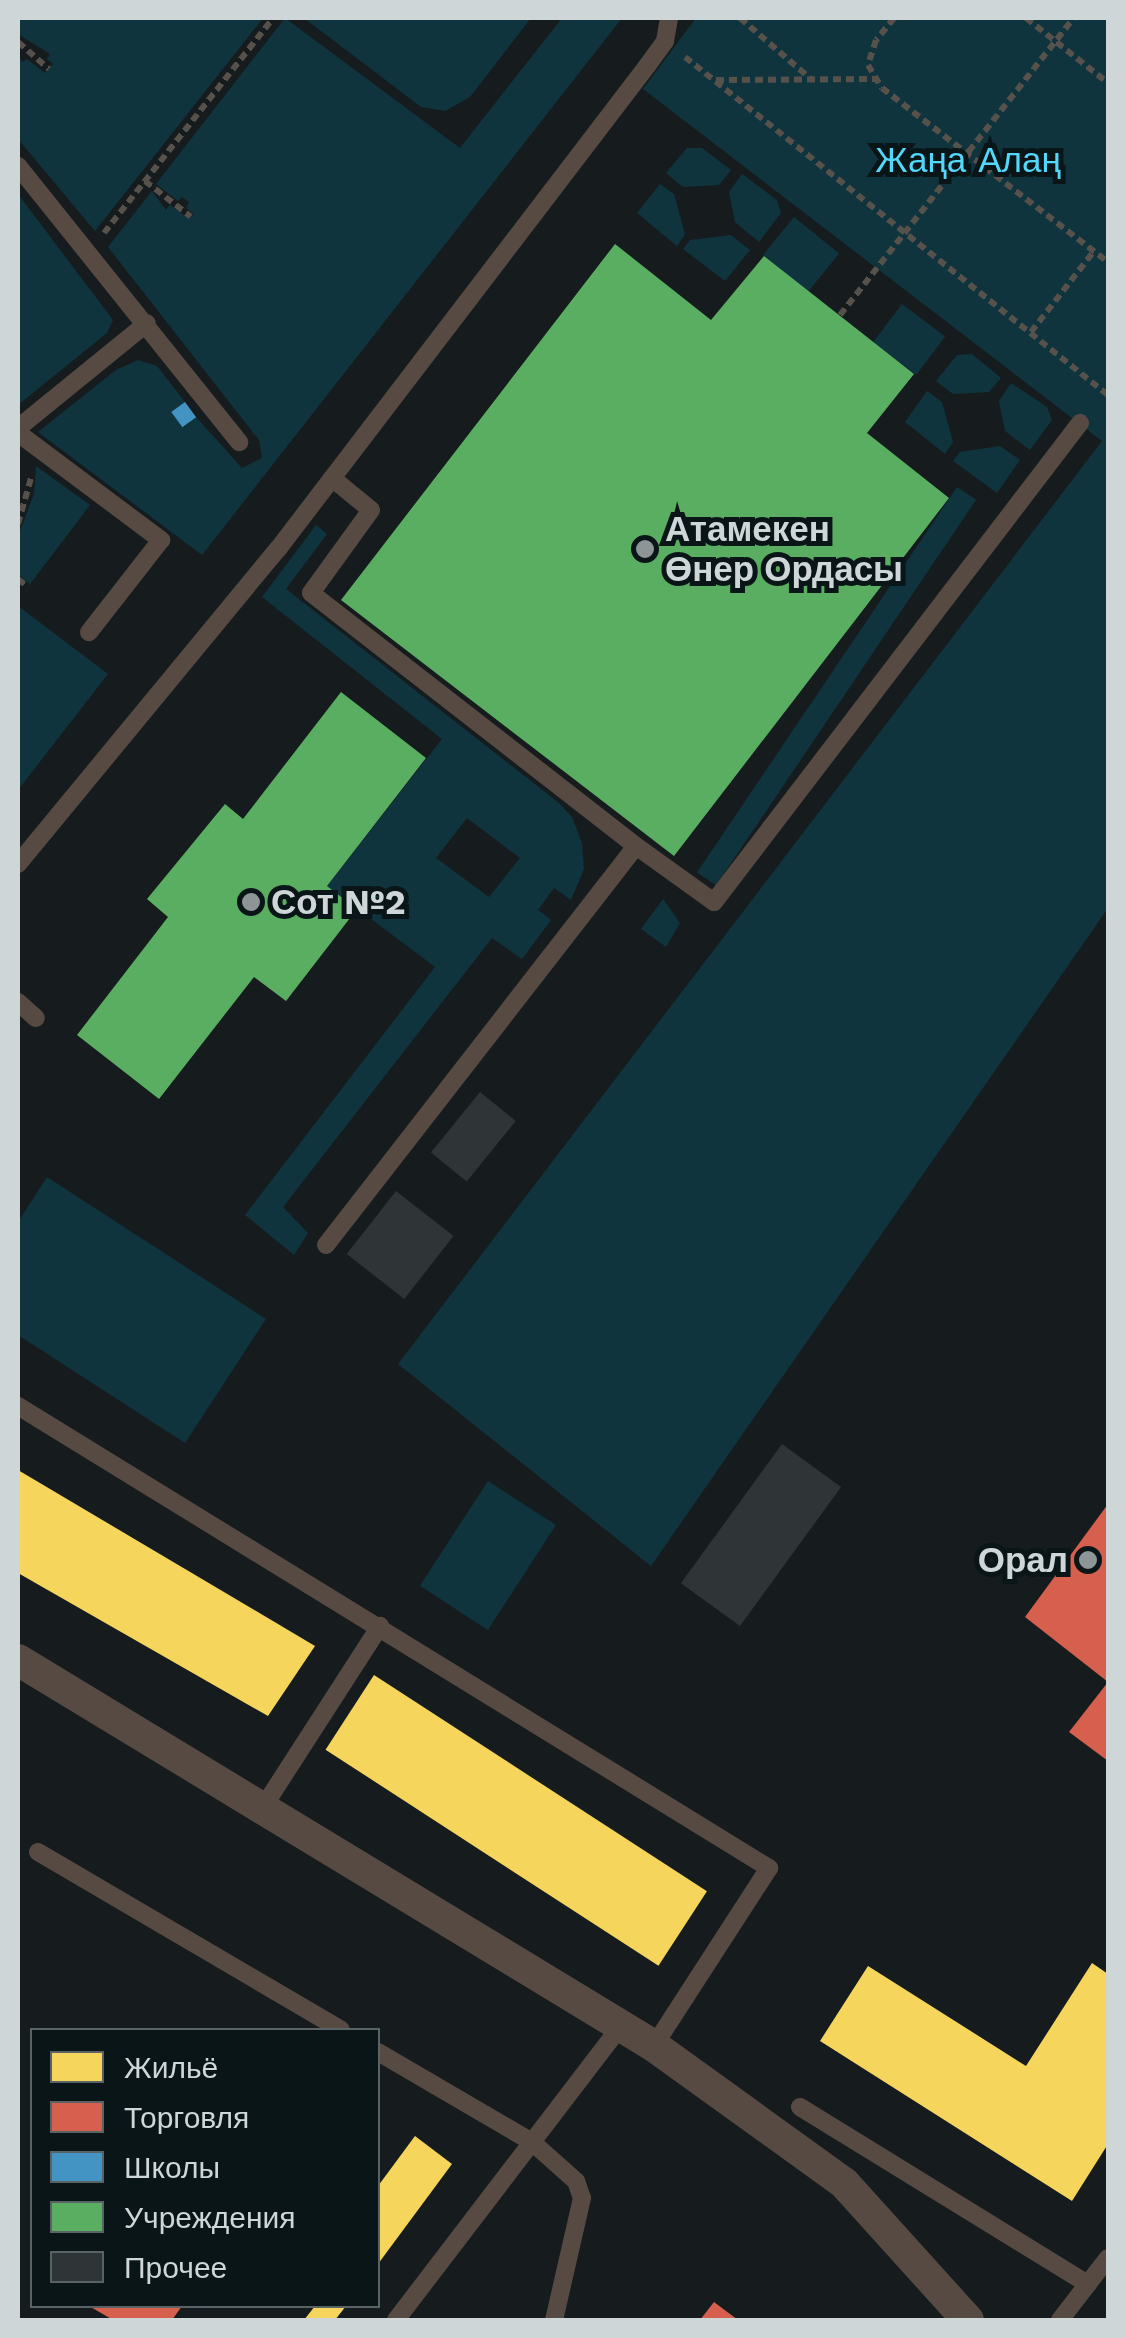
<!DOCTYPE html>
<meta charset="utf-8">
<style>
body{margin:0}
#map{position:relative;width:1126px;height:2338px;overflow:hidden;background:#161c1e;font-family:"Work Sans",sans-serif}
div>[style]{position:absolute}
[style*='--x']{left:calc(var(--x)*1px);top:calc(var(--y)*1px);width:calc(var(--w)*1px);rotate:calc(var(--a)*1deg)}
.green>*{inset:0;background:#0f343e;transform-origin:0 0}
.homes>*{inset:0;background:#f6d55c;transform-origin:0 0}
.shops>*{inset:0;background:#d6604d}
.schools>*{inset:0;background:#4393c3;transform-origin:0 0}
.public>*{inset:0;background:#5aae61}
.building>*{inset:0;background:#2f3436;transform-origin:0 0}
.path>*{height:6px;margin-top:-3px;transform-origin:0;background:repeating-linear-gradient(90deg,#57514b 0 8px,transparent 0 13px)}
.lane>*{height:18px;margin:-9px;padding:0 9px;transform-origin:9px;border-radius:9px;background:#564a42}
.street>*{height:32px;margin:-16px;padding:0 16px;transform-origin:16px;border-radius:16px;background:#564a42}
.dots>*{width:28px;height:28px;translate:-50% -50%;box-sizing:border-box;border:5px solid #0a1518;border-radius:50%}
span{translate:-50% -50%;white-space:nowrap;text-align:center;line-height:1.15;-webkit-text-stroke:10px #0a1518;paint-order:stroke}
.park-label{font-size:35px;color:#52d8fa}
.poi-label{font-size:35px;color:#cfd6d8;font-weight:700}
.left{translate:0 -50%;text-align:left}
.right{translate:-100% -50%;text-align:right}
.frame{position:absolute;inset:0;border:20px solid #cfd6d8;pointer-events:none}
.legend{position:absolute;left:30px;top:2028px;width:350px;height:280px;box-sizing:border-box;background:#0a1518;border:2px solid #596265;margin:0;padding:12px 18px;list-style:none;font-size:30px;color:#cfd6d8}
.legend li{display:flex;align-items:center;gap:20px;height:50px}
.legend b{width:50px;border:2px solid #596265}
</style>
<div id="map">
<div class="green">
<i style="clip-path:polygon(18px 18px,263px 18px,95px 231px,18px 139px,18px 58px,23px 62px,27px 59px,45px 73px,53px 64px,47px 59px,50px 54px,18px 34px)"></i>
<i style="clip-path:polygon(285px 18px,460px 148px,562px 18px,622px 18px,202px 555px,38px 432px,116px 370px,138px 360px,157px 366px,185px 402px,173px 413px,184px 427px,196px 417px,242px 468px,262px 458px,259px 440px,108px 247px,152px 191px,166px 210px,170px 205px,189px 219px,194px 214px,186px 208px,189px 202px,182px 197px,178px 201px,156px 184px)"></i>
<i style="clip-path:polygon(304px 18px,531px 18px,470px 97px,445px 111px,421px 107px)"></i>
<i style="clip-path:polygon(696px 18px,1108px 18px,1108px 908px,651px 1566px,398px 1364px,1102px 441px,643px 89px)"></i>
<i style="clip-path:polygon(687px 148px,702px 148px,731px 170px,719px 185px,683px 187px,666px 173px)"></i>
<i style="clip-path:polygon(742px 174px,777px 200px,781px 213px,759px 242px,735px 222px,729px 192px)"></i>
<i style="clip-path:polygon(660px 184px,674px 194px,685px 234px,677px 246px,637px 213px)"></i>
<i style="clip-path:polygon(18px 194px,113px 320px,107px 333px,18px 405px)"></i>
<i style="left:794px;top:217px;width:58px;height:49px;rotate:39deg"></i>
<i style="clip-path:polygon(731px 235px,750px 250px,725px 281px,683px 249px,690px 240px)"></i>
<i style="left:902px;top:304px;width:54px;height:48px;rotate:37deg"></i>
<i style="clip-path:polygon(972px 354px,1001px 378px,989px 392px,953px 394px,936px 381px,957px 355px)"></i>
<i style="clip-path:polygon(1011px 383px,1047px 407px,1052px 420px,1030px 450px,1005px 431px,999px 401px)"></i>
<i style="clip-path:polygon(927px 391px,942px 402px,953px 442px,945px 454px,905px 422px)"></i>
<i style="clip-path:polygon(1000px 446px,1020px 460px,997px 493px,953px 461px,960px 452px)"></i>
<i style="clip-path:polygon(36px 466px,90px 505px,30px 584px,18px 574px,18px 536px,34px 494px)"></i>
<i style="left:957px;top:487px;width:23px;height:465px;rotate:34deg"></i>
<i style="clip-path:polygon(evenodd,316px 525px,327px 534px,286px 589px,559px 803px,572px 817px,582px 843px,584px 869px,571px 900px,554px 888px,538px 910px,551px 920px,522px 959px,492px 938px,283px 1207px,308px 1233px,294px 1255px,245px 1215px,435px 967px,327px 886px,442px 739px,262px 597px,316px 525px,467px 818px,520px 858px,489px 897px,436px 858px,467px 818px)"></i>
<i style="clip-path:polygon(18px 606px,108px 674px,18px 790px)"></i>
<i style="clip-path:polygon(663px 899px,680px 923px,666px 947px,641px 929px)"></i>
<i style="clip-path:polygon(47px 1177px,266px 1319px,185px 1443px,18px 1335px,18px 1222px)"></i>
<i style="left:488px;top:1481px;width:81px;height:125px;rotate:33deg"></i>
</div>
<div class="homes">
<i style="clip-path:polygon(18px 1470px,315px 1646px,268px 1716px,18px 1573px)"></i>
<i style="left:374px;top:1675px;width:397px;height:89px;rotate:33deg"></i>
<i style="clip-path:polygon(1092px 1963px,1108px 1974px,1108px 2144px,1072px 2201px,820px 2041px,868px 1966px,1026px 2066px)"></i>
<i style="clip-path:polygon(415px 2136px,452px 2164px,378px 2264px,378px 2186px)"></i>
<i style="clip-path:polygon(315px 2306px,346px 2306px,335px 2320px,304px 2320px)"></i>
</div>
<div class="shops">
<i style="clip-path:polygon(1108px 1504px,1108px 1682px,1025px 1617px)"></i>
<i style="clip-path:polygon(1108px 1682px,1108px 1761px,1069px 1732px)"></i>
<i style="clip-path:polygon(714px 2302px,738px 2320px,700px 2320px)"></i>
<i style="clip-path:polygon(89px 2306px,182px 2306px,172px 2320px,113px 2320px)"></i>
</div>
<div class="schools">
<i style="left:185px;top:402px;width:19px;height:17px;rotate:54deg"></i>
</div>
<div class="public">
<i style="clip-path:polygon(615px 244px,711px 320px,764px 256px,914px 374px,867px 433px,949px 498px,674px 856px,341px 600px)"></i>
<i style="clip-path:polygon(341px 692px,426px 758px,327px 886px,357px 909px,286px 1001px,254px 977px,159px 1099px,77px 1035px,168px 917px,147px 899px,225px 804px,243px 819px)"></i>
</div>
<div class="building">
<i style="left:480px;top:1092px;width:46px;height:78px;rotate:39deg"></i>
<i style="left:396px;top:1191px;width:73px;height:80px;rotate:38deg"></i>
<i style="left:782px;top:1444px;width:73px;height:172px;rotate:36deg"></i>
</div>
<div class="path">
<i style="--x:740;--y:18;--w:94;--a:40.7"></i>
<i style="--x:894;--y:18;--w:28;--a:129"></i>
<i style="--x:876;--y:40;--w:26;--a:108"></i>
<i style="--x:868;--y:65;--w:27;--a:59"></i>
<i style="--x:882;--y:88;--w:285;--a:37.6"></i>
<i style="--x:1026;--y:18;--w:105;--a:38.4"></i>
<i style="--x:18;--y:42;--w:41;--a:41.1"></i>
<i style="--x:685;--y:57;--w:541;--a:38.63"></i>
<i style="--x:716;--y:80;--w:161;--a:-0.4"></i>
<i style="--x:145;--y:181;--w:58;--a:38"></i>
<i style="--x:104;--y:233;--w:273;--a:-51.8"></i>
<i style="--x:840;--y:315;--w:378;--a:-51.8"></i>
<i style="--x:1031;--y:332;--w:103;--a:-52.1"></i>
<i style="--x:18;--y:524;--w:48;--a:-74.2"></i>
<i style="--x:18;--y:579;--w:13;--a:39"></i>
</div>
<div class="lane">
<i style="--x:18;--y:166;--w:354;--a:51.3"></i>
<i style="--x:18;--y:428;--w:166;--a:-39.1"></i>
<i style="--x:18;--y:433;--w:179;--a:36.8"></i>
<i style="--x:161;--y:540;--w:117;--a:128"></i>
<i style="--x:332;--y:478;--w:50;--a:39.4"></i>
<i style="--x:371;--y:510;--w:102;--a:125.9"></i>
<i style="--x:311;--y:593;--w:412;--a:37.9"></i>
<i style="--x:636;--y:846;--w:96;--a:35.7"></i>
<i style="--x:714;--y:902;--w:603;--a:-52.62"></i>
<i style="--x:18;--y:864;--w:408;--a:-50.5"></i>
<i style="--x:278;--y:549;--w:608;--a:-52.62"></i>
<i style="--x:647;--y:66;--w:31;--a:-54"></i>
<i style="--x:665;--y:41;--w:23;--a:-80"></i>
<i style="--x:18;--y:1002;--w:24;--a:42"></i>
<i style="--x:326;--y:1245;--w:505;--a:-52.15"></i>
<i style="--x:18;--y:1406;--w:882;--a:31.6"></i>
<i style="--x:769;--y:1868;--w:212;--a:122.9"></i>
<i style="--x:262;--y:1809;--w:218;--a:-57.2"></i>
<i style="--x:38;--y:1852;--w:351;--a:30.4"></i>
<i style="--x:378;--y:2052;--w:178;--a:30.3"></i>
<i style="--x:532;--y:2142;--w:59;--a:41.6"></i>
<i style="--x:576;--y:2181;--w:18;--a:71"></i>
<i style="--x:582;--y:2198;--w:125;--a:102.9"></i>
<i style="--x:800;--y:2107;--w:338;--a:31.6"></i>
<i style="--x:396;--y:2320;--w:372;--a:-52.6"></i>
<i style="--x:1060;--y:2320;--w:78;--a:-52.3"></i>
</div>
<div class="street">
<i style="--x:18;--y:1660;--w:744;--a:31.25"></i>
<i style="--x:654;--y:2046;--w:234;--a:35.8"></i>
<i style="--x:844;--y:2183;--w:185;--a:47.9"></i>
</div>
<div class="dots">
<i style="left:645px;top:549px;background:#8e9597"></i>
<i style="left:251px;top:902px;background:#8e9597"></i>
<i style="left:1088px;top:1560px;background:#8e9597"></i>
</div>
<div class="park-label">
<span style="left:968px;top:160px">Жаңа Алаң</span>
</div>
<div class="poi-label">
<span class="left" style="left:665px;top:549px">Атамекен<br>Өнер Ордасы</span>
<span class="left" style="left:271px;top:902px">Сот №2</span>
<span class="right" style="left:1068px;top:1560px">Орал</span>
</div>
<div class="frame"></div>
<ul class="legend">
<li><b style="height:28px;background:#f6d55c"></b>Жильё</li>
<li><b style="height:28px;background:#d6604d"></b>Торговля</li>
<li><b style="height:28px;background:#4393c3"></b>Школы</li>
<li><b style="height:28px;background:#5aae61"></b>Учреждения</li>
<li><b style="height:28px;background:#2f3436"></b>Прочее</li>
</ul>
</div>
